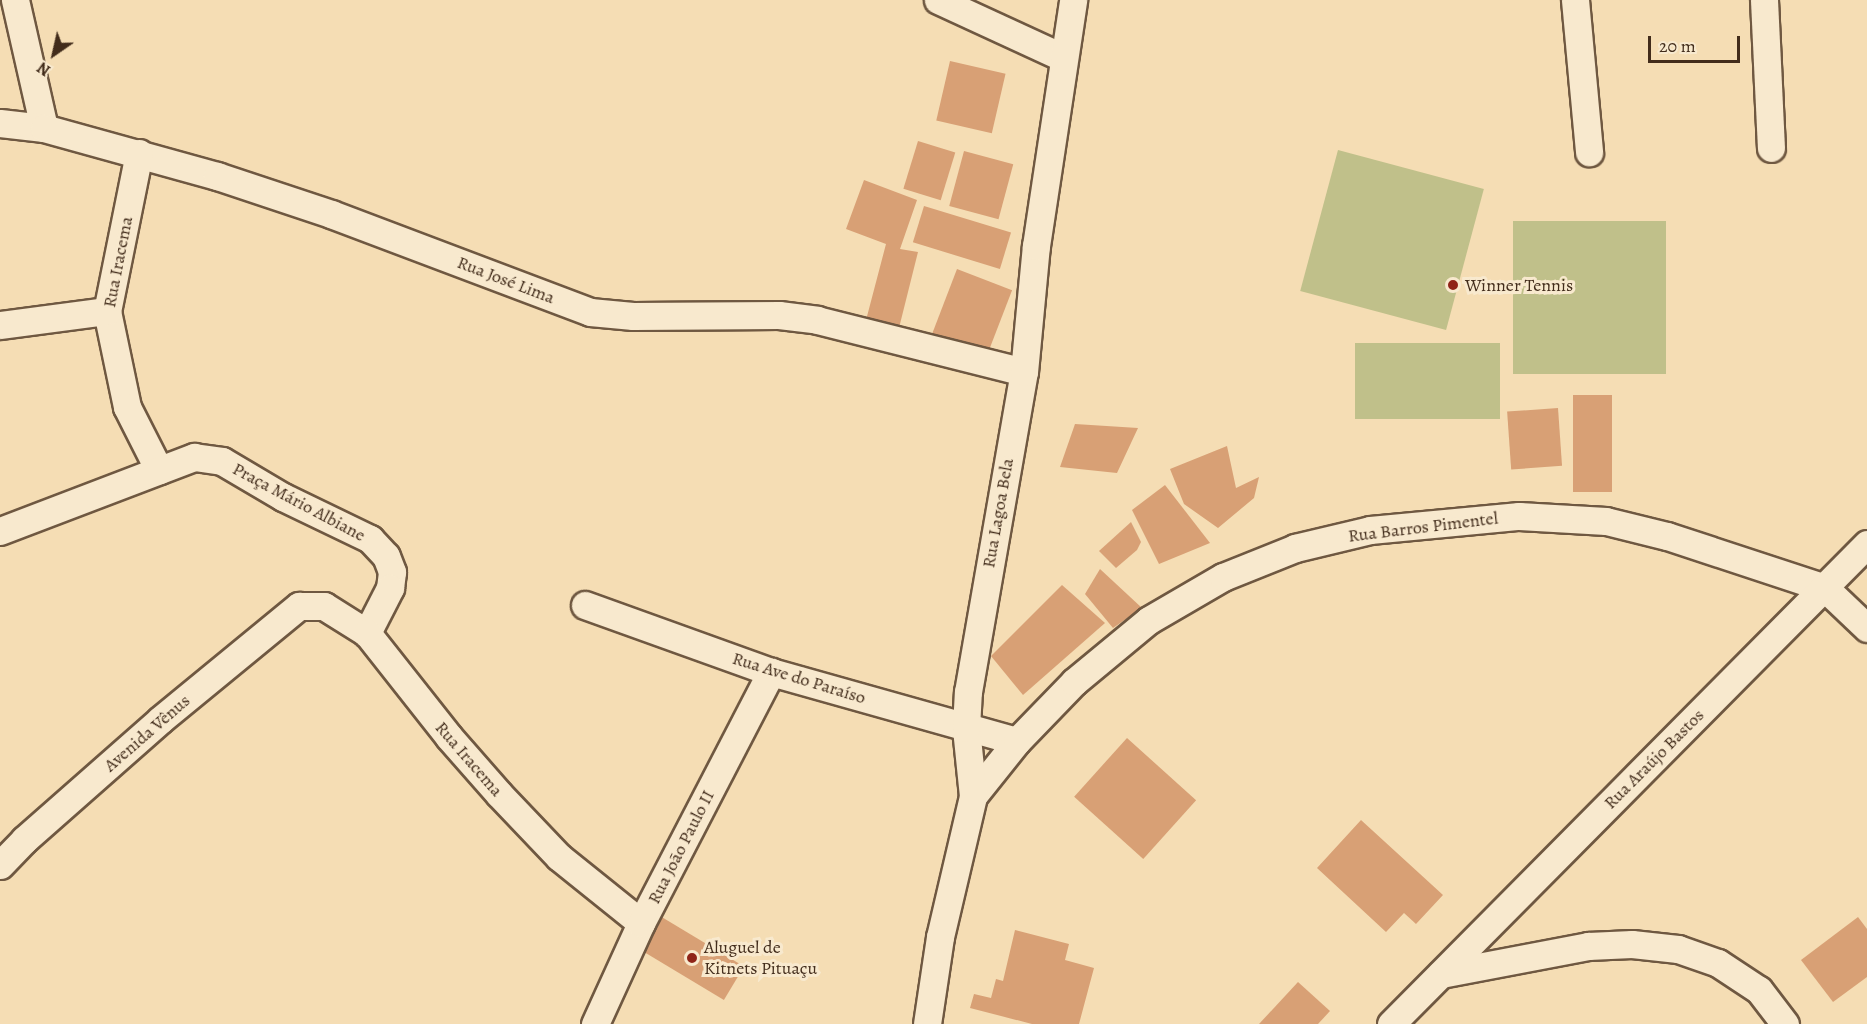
<!DOCTYPE html>
<meta charset="utf-8">
<style>
body{margin:0}
#map{position:relative;width:1867px;height:1024px;overflow:hidden;background:#f5ddb4;font-family:Alegreya,serif}
div>[style]{position:absolute}
[style*='--x']{left:calc(var(--x)*1px);top:calc(var(--y)*1px);width:calc(var(--w)*1px);rotate:calc(var(--a)*1deg)}
.green>*{inset:0;background:#c0c08a;transform-origin:0 0}
.building>*{inset:0;background:#d8a075;transform-origin:0 0}
.roads{filter:drop-shadow(2px 0 #6f5841) drop-shadow(-2px 0 #6f5841) drop-shadow(0 2px #6f5841) drop-shadow(0 -2px #6f5841)}
.minor>*{height:27px;margin:-13.5px;padding:0 13.5px;transform-origin:13.5px;border-radius:13.5px;background:#f8e9ce}
.dots>*{width:16px;height:16px;translate:-50% -50%;box-sizing:border-box;border:3px solid #f8e9ce;border-radius:50%}
span{translate:-50% -50%;white-space:nowrap;text-align:center;line-height:1.15;-webkit-text-stroke:6px #f8e9ce;paint-order:stroke}
.street-label{font-size:18px;color:#422c1b}
.poi-label{font-size:18px;color:#422c1b}
.left{translate:0 -50%;text-align:left}
.north{position:absolute;left:24px;top:24px;width:60px;height:60px;-webkit-text-stroke:4px #f8e9ce;paint-order:stroke;rotate:214deg;font-size:16px;font-weight:700;line-height:24px;text-align:center;color:#422c1b}
.north::after{content:'';display:block;margin:auto;width:21px;height:27px;background:#422c1b;clip-path:polygon(50% 0,100% 100%,50% 72%,0 100%)}
.scale{position:absolute;left:1648px;top:36px;width:92px;height:27px;box-sizing:border-box;border:3px solid #422c1b;border-top:0;padding-left:8px;font-size:18px;line-height:21px;white-space:nowrap;color:#422c1b;-webkit-text-stroke:4px #f8e9ce;paint-order:stroke}
</style>
<div id="map">
<div class="green">
<i style="left:1338px;top:150px;width:151px;height:146px;rotate:15deg"></i>
<i style="left:1666px;top:221px;width:153px;height:153px;rotate:90deg"></i>
<i style="left:1355px;top:343px;width:145px;height:76px"></i>
</div>
<div class="building">
<i style="left:950px;top:61px;width:57px;height:61px;rotate:13deg"></i>
<i style="left:918px;top:141px;width:39px;height:50px;rotate:17deg"></i>
<i style="left:964px;top:151px;width:51px;height:57px;rotate:15deg"></i>
<i style="clip-path:polygon(864px 180px,917px 200px,900px 249px,918px 252px,898px 332px,865px 324px,886px 244px,846px 229px)"></i>
<i style="left:924px;top:206px;width:91px;height:38px;rotate:17deg"></i>
<i style="left:957px;top:269px;width:59px;height:72px;rotate:21deg"></i>
<i style="left:1573px;top:395px;width:39px;height:97px"></i>
<i style="left:1558px;top:408px;width:58px;height:51px;rotate:86deg"></i>
<i style="clip-path:polygon(1075px 424px,1138px 428px,1117px 473px,1060px 467px)"></i>
<i style="clip-path:polygon(1227px 446px,1236px 488px,1259px 477px,1254px 498px,1218px 528px,1184px 504px,1170px 469px)"></i>
<i style="clip-path:polygon(1165px 485px,1210px 543px,1159px 564px,1132px 510px)"></i>
<i style="clip-path:polygon(1131px 522px,1141px 542px,1137px 550px,1116px 568px,1099px 551px)"></i>
<i style="clip-path:polygon(1100px 569px,1142px 608px,1113px 628px,1085px 594px)"></i>
<i style="clip-path:polygon(1062px 585px,1105px 623px,1023px 695px,991px 656px)"></i>
<i style="left:1127px;top:738px;width:93px;height:79px;rotate:42deg"></i>
<i style="clip-path:polygon(1361px 820px,1443px 895px,1416px 924px,1404px 913px,1386px 932px,1317px 868px)"></i>
<i style="left:660px;top:916px;width:98px;height:39px;rotate:31deg"></i>
<i style="clip-path:polygon(1858px 917px,1867px 929px,1867px 977px,1833px 1002px,1801px 960px)"></i>
<i style="clip-path:polygon(1015px 930px,1069px 944px,1065px 960px,1094px 968px,1079px 1024px,1032px 1024px,970px 1008px,974px 994px,991px 998px,996px 979px,1003px 981px)"></i>
<i style="clip-path:polygon(1298px 982px,1330px 1011px,1318px 1024px,1259px 1024px)"></i>
</div>
<div class="roads">
<div class="minor">
<i style="--x:15;--y:0;--w:131;--a:77.2"></i>
<i style="--x:938;--y:0;--w:136;--a:24.7"></i>
<i style="--x:1575;--y:0;--w:153;--a:84.7"></i>
<i style="--x:1764;--y:0;--w:148;--a:87.3"></i>
<i style="--x:0;--y:123;--w:44;--a:6.5"></i>
<i style="--x:44;--y:128;--w:180;--a:15.5"></i>
<i style="--x:217;--y:176;--w:120;--a:18.4"></i>
<i style="--x:331;--y:214;--w:277;--a:20.7"></i>
<i style="--x:590;--y:312;--w:43;--a:5.3"></i>
<i style="--x:633;--y:316;--w:146;--a:-0.4"></i>
<i style="--x:779;--y:315;--w:38;--a:7"></i>
<i style="--x:817;--y:320;--w:213;--a:14.1"></i>
<i style="--x:139;--y:153;--w:161;--a:101.4"></i>
<i style="--x:107;--y:311;--w:98;--a:78.2"></i>
<i style="--x:127;--y:407;--w:71;--a:63.1"></i>
<i style="--x:0;--y:325;--w:108;--a:-7.5"></i>
<i style="--x:0;--y:531;--w:208;--a:-20.9"></i>
<i style="--x:194;--y:457;--w:28;--a:8"></i>
<i style="--x:222;--y:461;--w:71;--a:30.5"></i>
<i style="--x:283;--y:497;--w:97;--a:25.8"></i>
<i style="--x:370;--y:539;--w:23;--a:47"></i>
<i style="--x:386;--y:556;--w:17;--a:69"></i>
<i style="--x:392;--y:572;--w:16;--a:97"></i>
<i style="--x:390;--y:588;--w:51;--a:117.1"></i>
<i style="--x:585;--y:605;--w:198;--a:19.8"></i>
<i style="--x:771;--y:672;--w:255;--a:15.7"></i>
<i style="--x:973;--y:796;--w:70;--a:-51.3"></i>
<i style="--x:1017;--y:741;--w:82;--a:-46"></i>
<i style="--x:1074;--y:682;--w:97;--a:-39.6"></i>
<i style="--x:1149;--y:620;--w:86;--a:-30.2"></i>
<i style="--x:1223;--y:577;--w:78;--a:-21.9"></i>
<i style="--x:1295;--y:548;--w:77;--a:-13.5"></i>
<i style="--x:1370;--y:530;--w:150;--a:-5.4"></i>
<i style="--x:1519;--y:516;--w:87;--a:3.3"></i>
<i style="--x:1606;--y:521;--w:63;--a:13.8"></i>
<i style="--x:1667;--y:536;--w:166;--a:18.2"></i>
<i style="--x:1825;--y:588;--w:58;--a:43.6"></i>
<i style="--x:0;--y:865;--w:35;--a:-46"></i>
<i style="--x:24;--y:840;--w:181;--a:-41.4"></i>
<i style="--x:160;--y:720;--w:180;--a:-39.4"></i>
<i style="--x:299;--y:606;--w:25;--a:0"></i>
<i style="--x:324;--y:606;--w:51;--a:32.1"></i>
<i style="--x:367;--y:633;--w:132;--a:51.7"></i>
<i style="--x:449;--y:737;--w:76;--a:48.7"></i>
<i style="--x:499;--y:794;--w:87;--a:46.4"></i>
<i style="--x:559;--y:857;--w:105;--a:38.8"></i>
<i style="--x:1441;--y:974;--w:150;--a:-10.8"></i>
<i style="--x:1588;--y:946;--w:44;--a:-2.6"></i>
<i style="--x:1632;--y:944;--w:46;--a:6.2"></i>
<i style="--x:1678;--y:949;--w:42;--a:19.3"></i>
<i style="--x:1718;--y:963;--w:49;--a:33.4"></i>
<i style="--x:1759;--y:990;--w:43;--a:52.6"></i>
<i style="--x:595;--y:1024;--w:111;--a:-65.5"></i>
<i style="--x:641;--y:923;--w:283;--a:-62.6"></i>
<i style="--x:927;--y:1024;--w:88;--a:-81.5"></i>
<i style="--x:940;--y:937;--w:145;--a:-76.8"></i>
<i style="--x:973;--y:796;--w:68;--a:-95.9"></i>
<i style="--x:966;--y:728;--w:36;--a:-87"></i>
<i style="--x:968;--y:692;--w:325;--a:-80.1"></i>
<i style="--x:1024;--y:372;--w:127;--a:-84.6"></i>
<i style="--x:1036;--y:246;--w:249;--a:-81.4"></i>
<i style="--x:1391;--y:1024;--w:676;--a:-45.24"></i>
</div>
</div>
<div class="dots">
<i style="left:1453px;top:285px;background:#8f2418"></i>
<i style="left:692px;top:958px;background:#8f2418"></i>
</div>
<div class="street-label">
<span style="left:118px;top:262px;rotate:-79deg">Rua Iracema</span>
<span style="left:506px;top:280px;rotate:21deg">Rua José Lima</span>
<span style="left:299px;top:502px;rotate:28deg">Praça Mário Albiane</span>
<span style="left:998px;top:513px;rotate:-80deg">Rua Lagoa Bela</span>
<span style="left:1423px;top:527px;rotate:-7deg">Rua Barros Pimentel</span>
<span style="left:799px;top:678px;rotate:17deg">Rua Ave do Paraíso</span>
<span style="left:147px;top:733px;rotate:-41deg">Avenida Vênus</span>
<span style="left:469px;top:759px;rotate:49deg">Rua Iracema</span>
<span style="left:1654px;top:759px;rotate:-45deg">Rua Araújo Bastos</span>
<span style="left:681px;top:847px;rotate:-63deg">Rua João Paulo II</span>
</div>
<div class="poi-label">
<span class="left" style="left:1465px;top:285px">Winner Tennis</span>
<span class="left" style="left:704px;top:958px">Aluguel de<br>Kitnets Pituaçu</span>
</div>
<div class="north">N</div>
<div class="scale">20 m</div>
</div>
